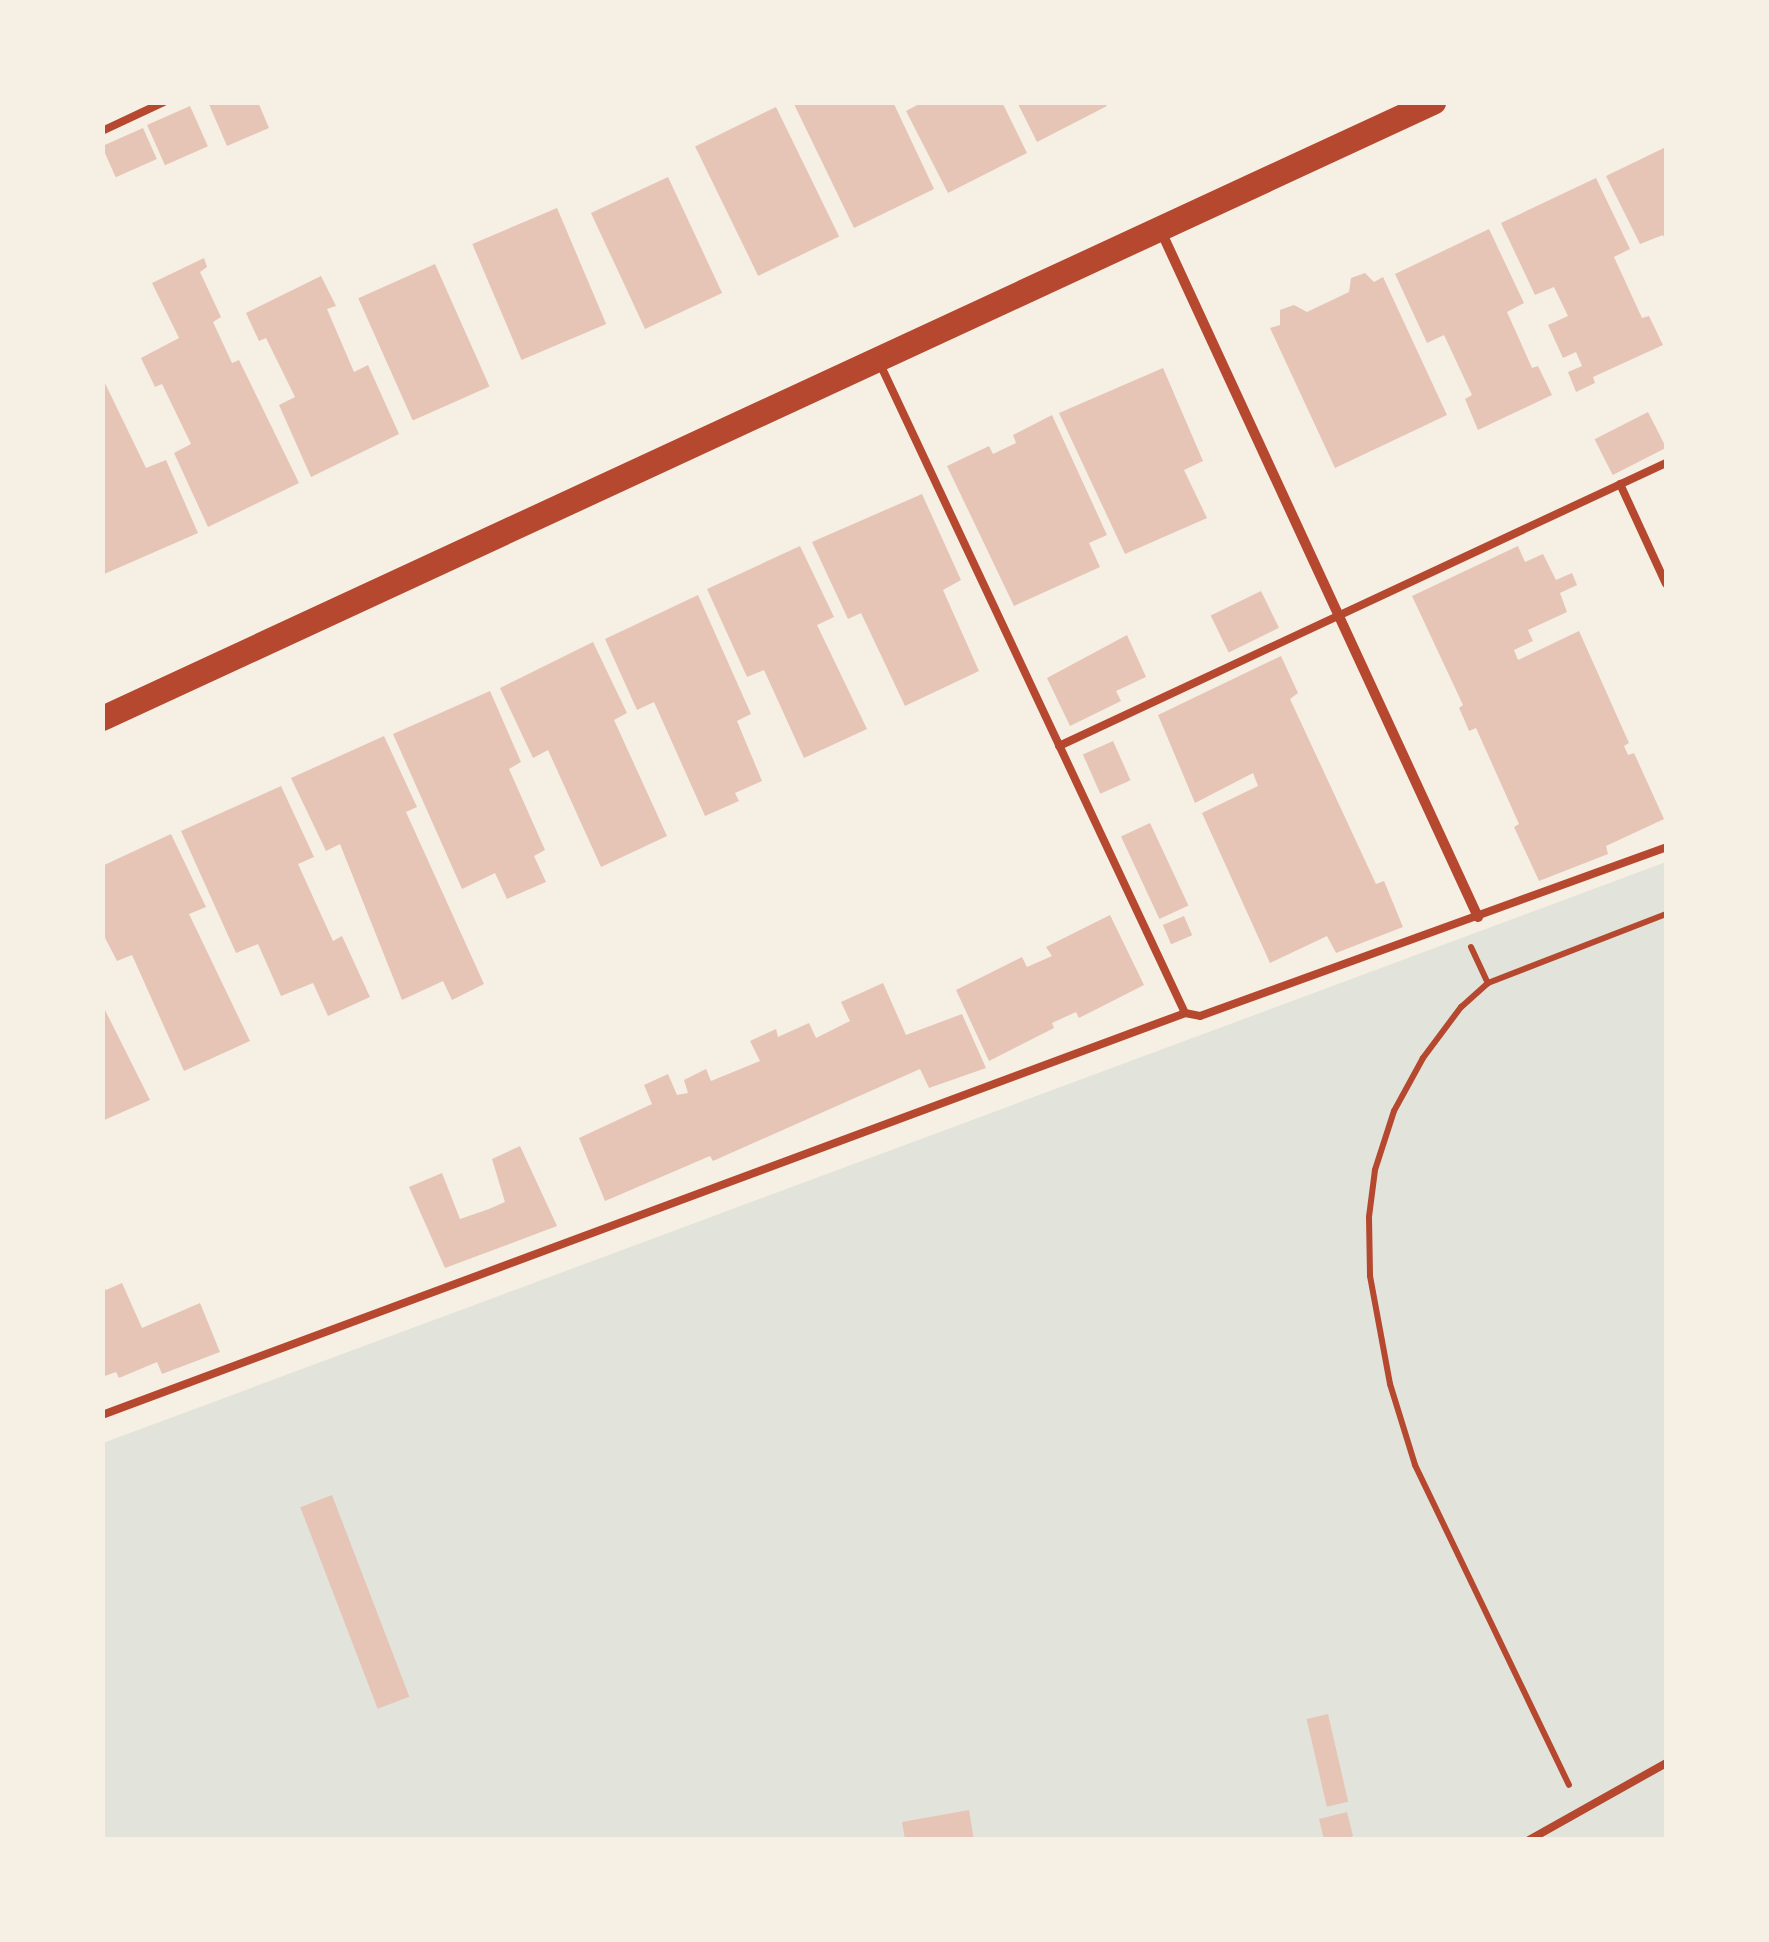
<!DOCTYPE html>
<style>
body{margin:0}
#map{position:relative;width:1769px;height:1942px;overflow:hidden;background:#f6efe4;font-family:Literata,serif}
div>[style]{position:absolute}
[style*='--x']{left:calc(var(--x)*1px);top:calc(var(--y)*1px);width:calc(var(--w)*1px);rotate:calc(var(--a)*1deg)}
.green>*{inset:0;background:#e2e4dc}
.building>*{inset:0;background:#e6c5b7;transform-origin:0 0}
.path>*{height:6px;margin:-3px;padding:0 3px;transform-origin:3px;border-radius:3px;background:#b5482f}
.service>*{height:8px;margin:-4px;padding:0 4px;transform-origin:4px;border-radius:4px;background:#b5482f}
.minor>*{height:10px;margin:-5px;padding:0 5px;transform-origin:5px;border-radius:5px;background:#b5482f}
.primary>*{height:25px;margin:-12.5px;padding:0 12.5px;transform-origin:12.5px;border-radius:12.5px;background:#b5482f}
span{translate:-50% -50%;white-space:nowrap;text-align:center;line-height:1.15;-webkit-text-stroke:10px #f6efe4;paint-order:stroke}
.frame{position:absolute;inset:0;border:105px solid #f6efe4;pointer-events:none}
</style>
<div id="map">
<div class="green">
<i style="clip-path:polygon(1666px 862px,1666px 1839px,103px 1840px,103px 1443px)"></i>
</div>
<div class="building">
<i style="clip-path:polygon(208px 102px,258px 102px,269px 128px,227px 146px)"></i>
<i style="clip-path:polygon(793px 102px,893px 102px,934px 189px,854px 228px)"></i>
<i style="clip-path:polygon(923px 102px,1002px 102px,1027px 153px,948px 193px,906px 111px)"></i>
<i style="clip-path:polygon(1017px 102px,1105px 102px,1107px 106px,1037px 142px)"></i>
<i style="left:190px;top:106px;width:44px;height:47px;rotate:66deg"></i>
<i style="left:776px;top:107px;width:144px;height:90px;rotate:64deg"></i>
<i style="left:143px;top:128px;width:34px;height:45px;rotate:66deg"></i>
<i style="clip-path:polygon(1666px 147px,1666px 242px,1663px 235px,1640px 244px,1606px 176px)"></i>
<i style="left:668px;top:177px;width:128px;height:85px;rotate:65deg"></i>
<i style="clip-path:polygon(1596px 178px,1630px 249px,1614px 257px,1642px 318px,1649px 316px,1663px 345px,1593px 377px,1595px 383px,1576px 392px,1568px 372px,1582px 366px,1576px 352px,1563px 358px,1548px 325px,1568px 316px,1554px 287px,1535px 295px,1501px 223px)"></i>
<i style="left:557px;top:208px;width:126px;height:92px;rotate:67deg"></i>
<i style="clip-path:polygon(1489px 229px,1524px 303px,1507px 312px,1532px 368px,1538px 366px,1552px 395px,1478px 430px,1465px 399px,1472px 395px,1444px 335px,1427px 343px,1395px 274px)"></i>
<i style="clip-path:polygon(204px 258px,207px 267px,200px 272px,221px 317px,213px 322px,232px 363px,239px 360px,299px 483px,208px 527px,174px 453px,191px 444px,162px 384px,155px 387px,141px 358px,179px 338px,152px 283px)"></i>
<i style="left:435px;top:264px;width:134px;height:84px;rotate:66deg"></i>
<i style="clip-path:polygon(1365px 273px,1374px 282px,1383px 277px,1447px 415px,1335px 468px,1270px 328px,1280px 325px,1280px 310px,1294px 305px,1307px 312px,1349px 292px,1351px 278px)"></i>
<i style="clip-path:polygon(321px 276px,336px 306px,327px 309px,354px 372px,368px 365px,399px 434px,311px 477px,279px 405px,295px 397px,266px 338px,259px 341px,246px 313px)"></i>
<i style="clip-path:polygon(1163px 368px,1203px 461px,1184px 470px,1207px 518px,1125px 554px,1059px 413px)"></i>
<i style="clip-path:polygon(102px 377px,146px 468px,166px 460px,198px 533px,102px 575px)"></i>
<i style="left:1648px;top:412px;width:40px;height:60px;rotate:63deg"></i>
<i style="clip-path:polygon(1052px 415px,1107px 535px,1089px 543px,1100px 567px,1014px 606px,947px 466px,989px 446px,993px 454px,1016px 443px,1013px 435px)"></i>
<i style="clip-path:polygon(922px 494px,961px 580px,943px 590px,979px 671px,905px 706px,861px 613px,848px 619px,812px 542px)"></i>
<i style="clip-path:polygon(800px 546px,834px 617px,817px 625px,867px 729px,804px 758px,764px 670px,747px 677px,707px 589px)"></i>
<i style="clip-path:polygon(1518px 546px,1525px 562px,1543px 554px,1556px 580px,1572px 573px,1577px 585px,1560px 593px,1567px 612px,1528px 630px,1533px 641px,1514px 650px,1518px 660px,1579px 631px,1629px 743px,1624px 746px,1628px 755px,1634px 753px,1664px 819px,1606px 846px,1608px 854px,1539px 881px,1514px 827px,1519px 824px,1476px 728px,1469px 731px,1464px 719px,1459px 708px,1463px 705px,1412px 596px)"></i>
<i style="left:1261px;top:591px;width:41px;height:56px;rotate:64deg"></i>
<i style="clip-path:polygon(698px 595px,751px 714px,737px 721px,762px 781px,735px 793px,739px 801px,705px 816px,654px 702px,637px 710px,605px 639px)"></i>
<i style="clip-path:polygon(1127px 635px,1146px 677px,1116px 691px,1121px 701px,1070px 726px,1047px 678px)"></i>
<i style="clip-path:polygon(593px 642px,627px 713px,614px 720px,667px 836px,601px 867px,548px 750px,533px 758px,500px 688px)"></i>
<i style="clip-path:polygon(1281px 656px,1298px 693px,1290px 699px,1376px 884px,1384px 881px,1403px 927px,1336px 953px,1327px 936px,1270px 963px,1202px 813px,1258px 786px,1253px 773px,1195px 803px,1158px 715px)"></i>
<i style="clip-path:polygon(490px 691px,521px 762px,509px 769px,545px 850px,534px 856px,546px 882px,507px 899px,495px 873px,462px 889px,393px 734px)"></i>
<i style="clip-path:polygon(384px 736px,417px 807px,406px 812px,484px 984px,452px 1000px,443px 981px,402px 1000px,340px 844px,326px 851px,291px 778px)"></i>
<i style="left:1113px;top:741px;width:43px;height:33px;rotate:66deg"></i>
<i style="clip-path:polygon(281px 786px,314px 857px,298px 864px,333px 941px,342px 936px,370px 997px,328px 1016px,313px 983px,281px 996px,258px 944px,236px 953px,181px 831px)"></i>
<i style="left:1150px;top:823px;width:91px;height:32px;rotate:65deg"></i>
<i style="clip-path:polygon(171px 834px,206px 907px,189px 914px,250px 1041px,184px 1071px,132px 955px,117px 961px,102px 932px,102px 866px)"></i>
<i style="clip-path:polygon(1110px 915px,1144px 985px,1079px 1018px,1076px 1012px,1052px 1023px,1054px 1028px,989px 1061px,956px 990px,1022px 957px,1027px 967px,1052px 956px,1046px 947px)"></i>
<i style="left:1184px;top:916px;width:21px;height:23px;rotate:67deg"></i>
<i style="clip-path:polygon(883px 983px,906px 1035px,962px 1014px,986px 1068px,929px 1088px,920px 1069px,713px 1161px,710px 1156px,605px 1201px,579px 1138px,652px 1104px,644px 1085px,668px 1074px,677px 1095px,688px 1093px,684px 1080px,706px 1069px,711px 1081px,760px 1061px,750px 1041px,776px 1029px,778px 1037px,809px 1023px,816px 1038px,850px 1021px,841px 1002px)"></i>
<i style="clip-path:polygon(102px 1004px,150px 1100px,102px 1121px)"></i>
<i style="clip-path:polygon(520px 1146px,557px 1226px,445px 1268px,409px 1187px,442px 1173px,460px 1219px,489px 1209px,505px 1202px,492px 1159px)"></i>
<i style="clip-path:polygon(122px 1283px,142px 1328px,200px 1303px,220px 1352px,162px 1374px,157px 1362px,119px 1378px,116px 1372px,102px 1377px,102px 1284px,106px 1290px)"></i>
<i style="left:332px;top:1495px;width:216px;height:34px;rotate:69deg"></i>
<i style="left:1328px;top:1714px;width:90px;height:22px;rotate:77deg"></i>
<i style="clip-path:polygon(969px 1810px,974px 1840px,905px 1840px,902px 1822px)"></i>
<i style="left:1347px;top:1812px;width:25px;height:29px;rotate:76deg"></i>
</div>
<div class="path">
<i style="--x:1471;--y:947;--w:40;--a:65"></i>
<i style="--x:1488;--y:983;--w:36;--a:138"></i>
<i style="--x:1461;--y:1007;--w:64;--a:126.7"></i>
<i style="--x:1423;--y:1058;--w:60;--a:118.7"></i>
<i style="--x:1394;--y:1111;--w:62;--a:107.9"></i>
<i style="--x:1375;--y:1170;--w:47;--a:97.3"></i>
<i style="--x:1369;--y:1217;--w:59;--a:89"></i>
<i style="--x:1370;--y:1276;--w:110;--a:79.5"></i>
<i style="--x:1390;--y:1384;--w:85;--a:72.8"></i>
<i style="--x:1415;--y:1465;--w:355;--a:64.3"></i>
<i style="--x:1488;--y:983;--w:191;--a:-21.2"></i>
</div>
<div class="service">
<i style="--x:102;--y:131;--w:68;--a:-25.1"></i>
<i style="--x:880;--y:364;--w:717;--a:64.83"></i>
<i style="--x:1620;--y:484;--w:110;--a:65.3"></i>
<i style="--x:1059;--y:746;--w:670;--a:-25"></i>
<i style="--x:1185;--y:1013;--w:15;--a:11"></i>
<i style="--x:1200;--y:1016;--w:496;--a:-19.9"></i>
<i style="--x:102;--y:1415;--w:1155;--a:-20.36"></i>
<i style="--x:1529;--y:1840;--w:157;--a:-29.3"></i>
</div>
<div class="minor">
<i style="--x:1160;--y:229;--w:758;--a:65.19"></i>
</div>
<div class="primary">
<i style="--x:102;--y:718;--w:1467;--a:-24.84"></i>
</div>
<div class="frame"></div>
</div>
